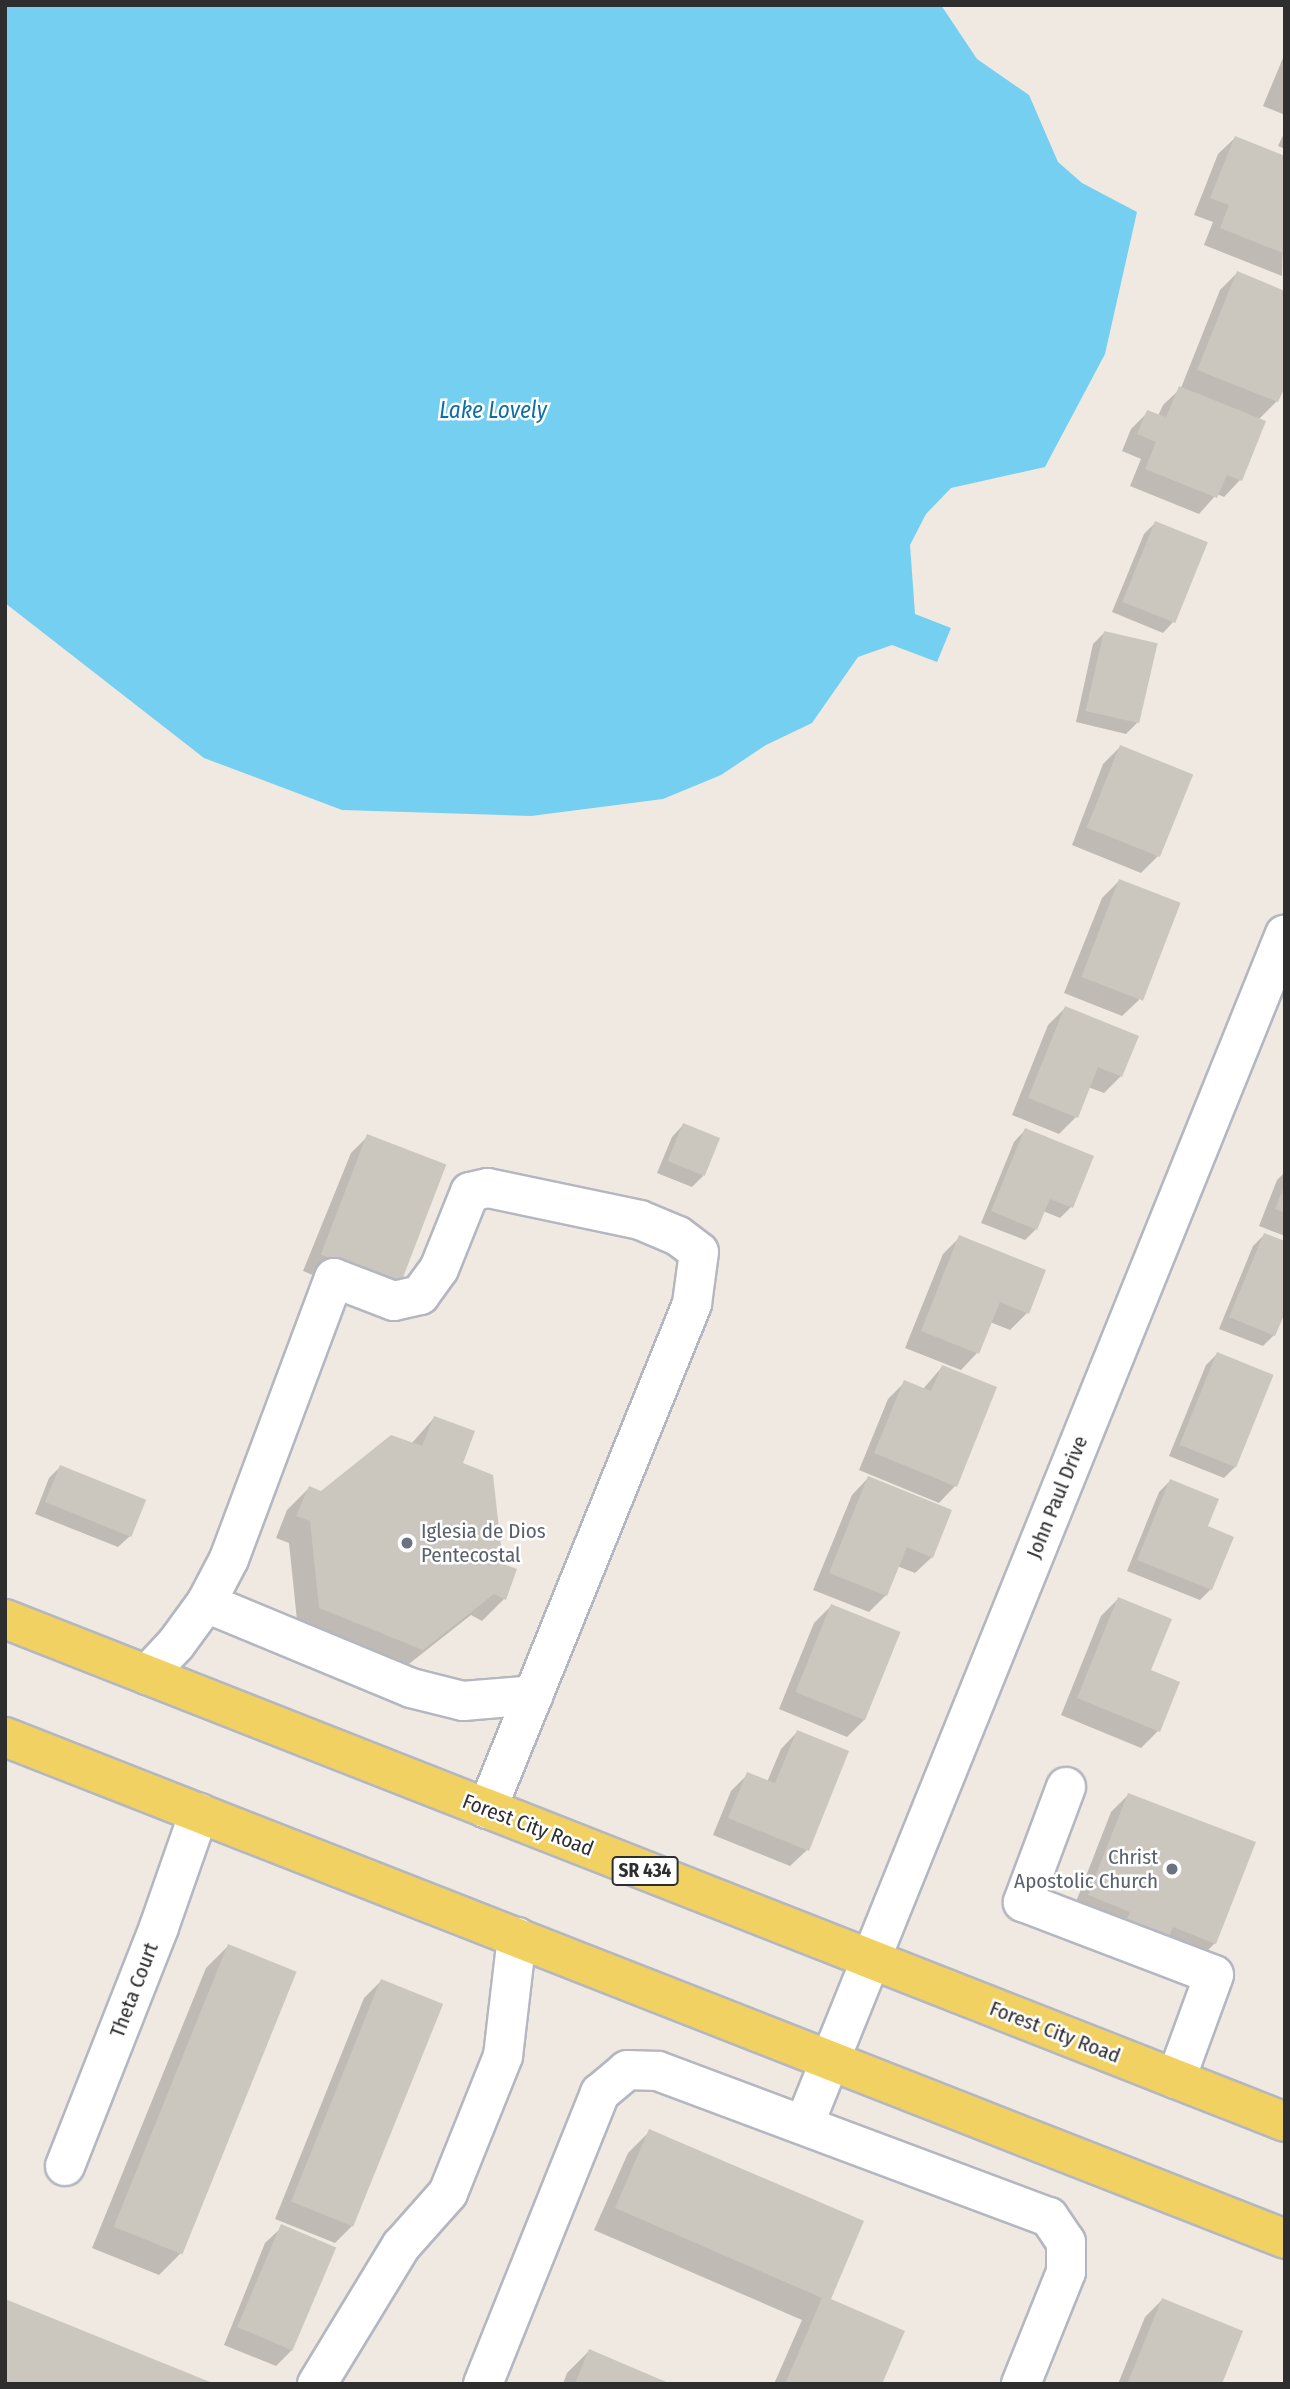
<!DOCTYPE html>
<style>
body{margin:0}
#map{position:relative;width:1290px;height:2389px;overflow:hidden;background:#efe9e1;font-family:"Fira Sans Condensed",sans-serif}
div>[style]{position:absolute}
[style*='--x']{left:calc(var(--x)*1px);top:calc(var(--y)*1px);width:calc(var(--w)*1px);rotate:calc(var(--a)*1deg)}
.water>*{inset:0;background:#75cff0}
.shadow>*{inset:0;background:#0003}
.building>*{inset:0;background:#cbc7bf;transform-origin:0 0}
.roads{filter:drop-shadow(2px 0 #b4b7c1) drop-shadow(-2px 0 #b4b7c1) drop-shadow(0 2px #b4b7c1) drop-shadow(0 -2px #b4b7c1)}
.minor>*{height:38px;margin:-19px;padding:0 19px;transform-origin:19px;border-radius:19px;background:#fff}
.major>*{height:38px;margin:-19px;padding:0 19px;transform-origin:19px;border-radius:19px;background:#f2d163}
.dots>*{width:19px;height:19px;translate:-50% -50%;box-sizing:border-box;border:4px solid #fff;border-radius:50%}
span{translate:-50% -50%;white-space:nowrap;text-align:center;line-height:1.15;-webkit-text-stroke:5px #fff;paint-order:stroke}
.shield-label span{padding:2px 5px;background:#fff;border:2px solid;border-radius:5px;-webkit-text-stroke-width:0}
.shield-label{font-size:19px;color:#2e2e2e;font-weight:700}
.street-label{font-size:21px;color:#2e2e2e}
.worship-label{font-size:21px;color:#5b616d}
.left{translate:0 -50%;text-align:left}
.right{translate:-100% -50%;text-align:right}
.water-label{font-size:23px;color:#0d6fa3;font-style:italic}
.frame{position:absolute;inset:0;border:7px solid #2e2e2e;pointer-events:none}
</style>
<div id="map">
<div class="water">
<i style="clip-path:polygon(5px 5px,941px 5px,977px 59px,1029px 95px,1058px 162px,1082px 183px,1137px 212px,1105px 354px,1045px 467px,951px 488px,926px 514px,910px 545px,915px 614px,951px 628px,937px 662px,892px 645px,858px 657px,812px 723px,766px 745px,721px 775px,663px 799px,531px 816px,342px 810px,204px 758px,5px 603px)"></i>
</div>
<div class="shadow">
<i style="clip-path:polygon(1285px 53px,1285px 115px,1263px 106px)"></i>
<i style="clip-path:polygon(1285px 131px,1285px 149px,1278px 146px)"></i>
<i style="clip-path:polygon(1235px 138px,1285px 158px,1282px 276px,1204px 245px,1213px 222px,1194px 215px,1218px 154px)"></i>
<i style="clip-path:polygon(1237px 273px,1277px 401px,1258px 420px,1240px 480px,1224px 497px,1217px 494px,1199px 514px,1130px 486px,1141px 459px,1122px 451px,1131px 429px,1148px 412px,1158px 416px,1163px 405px,1181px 388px,1220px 290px)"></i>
<i style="clip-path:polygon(1155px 523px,1174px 621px,1163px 633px,1112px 612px,1144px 534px)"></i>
<i style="clip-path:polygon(1104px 633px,1138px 722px,1126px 734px,1076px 722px,1093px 644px)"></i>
<i style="clip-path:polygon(1120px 747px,1158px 856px,1141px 873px,1072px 845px,1103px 764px)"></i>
<i style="clip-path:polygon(1119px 881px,1139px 1000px,1122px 1016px,1064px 993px,1102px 898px)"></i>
<i style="clip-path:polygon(1065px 1008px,1121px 1076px,1104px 1093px,1088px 1087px,1076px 1117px,1059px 1134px,1012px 1115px,1048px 1025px)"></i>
<i style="clip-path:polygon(683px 1125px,703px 1176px,692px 1187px,657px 1173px,672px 1137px)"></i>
<i style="clip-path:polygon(1025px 1130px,1071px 1207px,1060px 1218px,1043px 1211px,1036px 1229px,1025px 1240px,981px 1223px,1014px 1142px)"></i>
<i style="clip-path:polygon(368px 1136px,379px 1302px,303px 1271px,351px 1153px)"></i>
<i style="clip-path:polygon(1285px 1172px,1285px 1236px,1259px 1226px,1277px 1180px)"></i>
<i style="clip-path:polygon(1264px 1235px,1274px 1335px,1263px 1346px,1219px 1329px,1253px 1246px)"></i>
<i style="clip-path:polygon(960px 1237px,1027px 1313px,1010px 1330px,990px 1322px,977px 1353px,961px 1370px,905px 1348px,943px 1254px)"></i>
<i style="clip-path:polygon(1217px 1354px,1235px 1467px,1224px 1478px,1169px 1456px,1206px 1365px)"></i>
<i style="clip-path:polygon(942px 1367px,955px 1486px,939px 1503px,859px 1470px,888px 1399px,905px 1382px,923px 1389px)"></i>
<i style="clip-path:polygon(434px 1418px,504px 1599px,482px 1621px,471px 1615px,400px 1671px,298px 1630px,289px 1543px,276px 1538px,287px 1510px,309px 1488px,321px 1493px,411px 1444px)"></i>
<i style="clip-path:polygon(60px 1467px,130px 1536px,118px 1547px,35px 1514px,49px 1478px)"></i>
<i style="clip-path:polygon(868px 1478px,932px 1557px,915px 1573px,897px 1566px,886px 1595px,869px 1612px,813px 1590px,852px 1495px)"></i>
<i style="clip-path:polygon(1170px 1481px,1206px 1527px,1211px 1589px,1200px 1600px,1127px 1571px,1159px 1492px)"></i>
<i style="clip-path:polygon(1118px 1599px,1149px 1671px,1158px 1731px,1141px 1748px,1061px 1715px,1101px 1616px)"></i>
<i style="clip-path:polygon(831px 1606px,864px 1720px,847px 1737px,779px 1709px,814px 1623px)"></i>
<i style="clip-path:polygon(797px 1732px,807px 1850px,790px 1866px,713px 1835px,731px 1791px,748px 1774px,767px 1782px,781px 1749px)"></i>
<i style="clip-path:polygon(1128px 1795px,1215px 1943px,1198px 1960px,1072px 1912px,1111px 1812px)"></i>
<i style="clip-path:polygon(228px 1946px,181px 2253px,159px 2275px,92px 2248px,206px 1968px)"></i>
<i style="clip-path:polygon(381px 1981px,352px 2226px,335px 2243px,275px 2219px,364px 1998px)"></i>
<i style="clip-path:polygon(650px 2131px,828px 2300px,880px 2384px,774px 2384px,802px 2320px,594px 2230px,628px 2153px)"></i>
<i style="clip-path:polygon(282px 2227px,293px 2349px,276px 2366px,224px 2345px,265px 2243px)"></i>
<i style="clip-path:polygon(1162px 2300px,1220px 2384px,1118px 2384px,1145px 2317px)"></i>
<i style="clip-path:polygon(589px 2351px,667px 2384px,563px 2384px,567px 2373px)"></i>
</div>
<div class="building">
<i style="clip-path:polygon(1235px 136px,1285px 156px,1285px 254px,1220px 228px,1229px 205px,1210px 198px)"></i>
<i style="clip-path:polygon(1237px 271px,1285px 291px,1285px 387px,1278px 402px,1197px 370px)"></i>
<i style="clip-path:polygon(1179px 386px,1266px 421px,1242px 481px,1227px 475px,1217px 498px,1145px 469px,1156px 442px,1137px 434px,1147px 410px,1166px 417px)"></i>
<i style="left:1155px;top:521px;width:57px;height:87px;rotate:22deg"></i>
<i style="left:1104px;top:631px;width:55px;height:82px;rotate:13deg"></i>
<i style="left:1120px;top:745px;width:79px;height:89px;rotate:22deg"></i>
<i style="left:1119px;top:879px;width:66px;height:105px;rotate:21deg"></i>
<i style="clip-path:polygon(1065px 1006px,1139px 1036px,1122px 1077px,1098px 1067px,1078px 1118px,1028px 1098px)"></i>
<i style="left:683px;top:1123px;width:40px;height:41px;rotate:22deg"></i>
<i style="clip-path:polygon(1025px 1128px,1094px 1156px,1073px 1208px,1050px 1199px,1037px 1230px,991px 1211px)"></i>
<i style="left:367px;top:1134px;width:85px;height:129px;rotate:21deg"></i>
<i style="clip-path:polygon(1285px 1184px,1285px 1213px,1275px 1209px)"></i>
<i style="clip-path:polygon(1264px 1233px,1285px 1241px,1285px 1313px,1275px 1336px,1229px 1317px)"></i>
<i style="clip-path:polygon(959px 1235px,1046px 1270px,1029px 1314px,1000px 1302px,979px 1354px,921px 1331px)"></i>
<i style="left:1217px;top:1352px;width:61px;height:100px;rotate:22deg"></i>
<i style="clip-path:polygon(942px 1365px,997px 1387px,957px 1487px,874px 1453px,904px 1380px,931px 1391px)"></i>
<i style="clip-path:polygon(434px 1416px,475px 1431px,463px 1463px,493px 1475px,503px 1564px,517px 1569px,506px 1600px,494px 1594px,423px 1650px,319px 1608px,310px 1521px,296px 1516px,309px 1486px,321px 1491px,391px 1435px,422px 1446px)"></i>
<i style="left:60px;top:1465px;width:93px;height:40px;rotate:22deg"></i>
<i style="clip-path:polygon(868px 1476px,952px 1510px,933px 1558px,907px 1547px,887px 1596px,829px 1573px)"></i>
<i style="clip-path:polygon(1170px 1479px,1219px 1499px,1208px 1526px,1234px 1537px,1212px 1590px,1137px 1560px)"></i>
<i style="clip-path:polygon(1118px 1597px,1172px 1619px,1151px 1670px,1180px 1682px,1160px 1732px,1077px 1698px)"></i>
<i style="left:831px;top:1604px;width:75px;height:95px;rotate:22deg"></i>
<i style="clip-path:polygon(797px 1730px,849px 1751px,809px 1851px,728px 1818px,747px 1772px,775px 1783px)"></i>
<i style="clip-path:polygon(1128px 1793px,1256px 1842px,1216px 1944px,1173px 1927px,1168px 1939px,1125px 1923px,1130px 1912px,1088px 1895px)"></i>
<i style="left:228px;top:1944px;width:74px;height:305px;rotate:22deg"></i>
<i style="left:381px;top:1979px;width:67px;height:240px;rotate:22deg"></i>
<i style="clip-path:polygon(649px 2129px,864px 2221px,831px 2299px,905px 2331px,882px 2384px,785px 2384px,822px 2298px,615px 2208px)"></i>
<i style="left:281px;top:2224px;width:60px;height:112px;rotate:23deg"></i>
<i style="clip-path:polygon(1162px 2298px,1243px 2331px,1222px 2384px,1128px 2382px)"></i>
<i style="clip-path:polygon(5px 2299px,215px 2384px,5px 2384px)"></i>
<i style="clip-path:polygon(589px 2349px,671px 2384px,575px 2384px)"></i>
</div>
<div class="roads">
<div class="minor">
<i style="--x:206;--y:1603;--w:222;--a:22.5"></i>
<i style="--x:411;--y:1688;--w:54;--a:14"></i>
<i style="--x:463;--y:1701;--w:71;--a:-4.8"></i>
<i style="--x:147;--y:1675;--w:42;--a:-46.9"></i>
<i style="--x:176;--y:1644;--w:51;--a:-53.8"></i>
<i style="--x:206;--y:1603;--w:50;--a:-62.4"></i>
<i style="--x:229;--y:1559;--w:300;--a:-69.5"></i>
<i style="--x:334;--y:1278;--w:64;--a:21"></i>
<i style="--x:394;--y:1301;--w:27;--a:-13"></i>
<i style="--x:420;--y:1295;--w:32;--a:-54"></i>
<i style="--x:439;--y:1269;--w:83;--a:-68.1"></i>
<i style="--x:470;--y:1192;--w:18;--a:-13"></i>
<i style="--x:488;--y:1188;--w:155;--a:11.9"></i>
<i style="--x:640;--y:1220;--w:41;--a:22.8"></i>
<i style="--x:678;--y:1236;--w:26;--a:37"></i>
<i style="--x:699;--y:1252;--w:52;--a:97.7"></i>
<i style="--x:692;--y:1304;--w:545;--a:112.09"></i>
<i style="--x:1066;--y:1787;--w:123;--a:110.5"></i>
<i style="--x:1023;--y:1902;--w:204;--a:20.9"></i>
<i style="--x:1214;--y:1975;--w:111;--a:110.1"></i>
<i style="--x:804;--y:2125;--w:1284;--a:-68.01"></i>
<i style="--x:65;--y:2166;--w:257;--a:-68.5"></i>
<i style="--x:159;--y:1927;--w:121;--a:-70.7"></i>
<i style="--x:317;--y:2384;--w:162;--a:-58.7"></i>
<i style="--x:401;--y:2246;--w:71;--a:-48.4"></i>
<i style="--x:448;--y:2193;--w:148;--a:-68.1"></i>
<i style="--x:503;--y:2056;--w:120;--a:-83.3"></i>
<i style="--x:483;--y:2384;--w:314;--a:-68.1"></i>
<i style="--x:600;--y:2093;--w:35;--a:-40"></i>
<i style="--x:627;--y:2070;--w:31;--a:2"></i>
<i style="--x:658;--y:2071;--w:417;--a:20.5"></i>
<i style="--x:1049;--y:2217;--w:30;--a:56"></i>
<i style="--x:1066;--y:2242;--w:30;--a:90"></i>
<i style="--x:1066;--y:2272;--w:121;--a:111.9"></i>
</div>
<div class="major">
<i style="--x:5;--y:1619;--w:1375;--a:21.45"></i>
<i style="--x:5;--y:1737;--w:1375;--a:21.41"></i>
</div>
</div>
<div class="dots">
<i style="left:407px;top:1543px;background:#6b7280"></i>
<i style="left:1172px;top:1869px;background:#6b7280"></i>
</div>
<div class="shield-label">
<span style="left:645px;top:1871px">SR 434</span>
</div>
<div class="street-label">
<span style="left:1057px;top:1497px;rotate:-68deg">John Paul Drive</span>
<span style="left:528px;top:1825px;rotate:21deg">Forest City Road</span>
<span style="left:134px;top:1990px;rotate:-69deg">Theta Court</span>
<span style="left:1055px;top:2032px;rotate:21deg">Forest City Road</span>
</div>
<div class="worship-label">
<span class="left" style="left:421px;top:1543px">Iglesia de Dios<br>Pentecostal</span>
<span class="right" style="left:1158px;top:1869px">Christ<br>Apostolic Church</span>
</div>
<div class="water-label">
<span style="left:493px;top:410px">Lake Lovely</span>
</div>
<div class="frame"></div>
</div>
